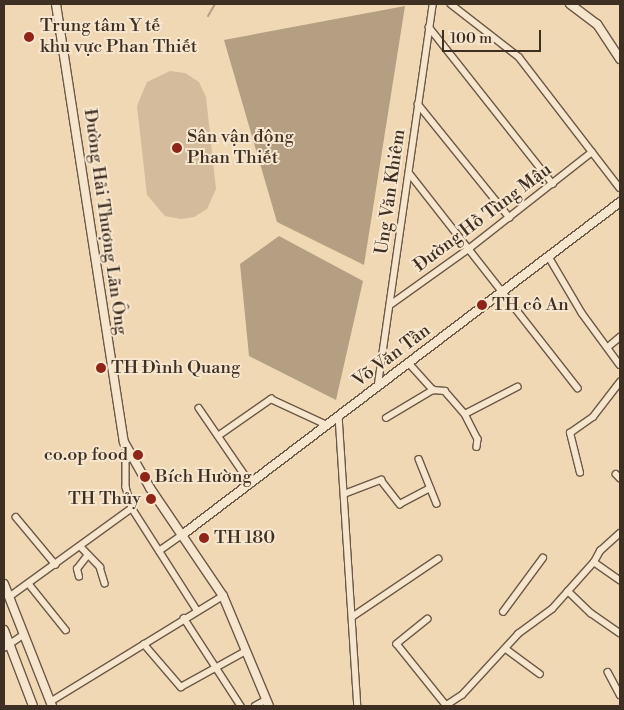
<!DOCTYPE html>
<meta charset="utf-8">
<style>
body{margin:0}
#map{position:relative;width:624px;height:710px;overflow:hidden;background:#f1d8b4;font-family:"Libre Bodoni",serif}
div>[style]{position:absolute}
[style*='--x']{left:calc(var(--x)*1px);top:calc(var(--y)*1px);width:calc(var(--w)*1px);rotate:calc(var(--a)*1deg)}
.green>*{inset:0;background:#d3bb9b}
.water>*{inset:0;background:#b49f83}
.stream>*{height:2px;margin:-1px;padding:0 1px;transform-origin:1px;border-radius:1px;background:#b49f83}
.roads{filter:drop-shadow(1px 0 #6b5947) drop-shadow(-1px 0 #6b5947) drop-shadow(0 1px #6b5947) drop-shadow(0 -1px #6b5947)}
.street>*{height:5.5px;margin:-2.75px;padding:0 2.75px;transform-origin:2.75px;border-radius:2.75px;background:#f6e6ce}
.secondary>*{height:8px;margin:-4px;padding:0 4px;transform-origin:4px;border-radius:4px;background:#f6e6ce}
.dots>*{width:14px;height:14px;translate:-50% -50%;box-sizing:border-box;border:2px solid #f6e6ce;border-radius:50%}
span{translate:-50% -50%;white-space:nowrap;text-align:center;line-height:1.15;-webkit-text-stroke:4px #f6e6ce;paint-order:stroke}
.poi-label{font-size:18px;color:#3e2f23}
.left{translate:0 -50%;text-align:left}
.right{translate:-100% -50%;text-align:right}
.street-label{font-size:18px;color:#3e2f23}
.frame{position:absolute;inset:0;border:5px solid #3e2f23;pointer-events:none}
.scale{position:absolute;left:442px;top:30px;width:99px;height:22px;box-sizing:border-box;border:2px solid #3e2f23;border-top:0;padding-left:6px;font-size:15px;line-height:18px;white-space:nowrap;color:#3e2f23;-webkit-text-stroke:4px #f6e6ce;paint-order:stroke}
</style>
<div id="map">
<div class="green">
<i style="clip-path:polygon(170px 71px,185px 73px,199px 82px,206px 97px,216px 189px,207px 209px,194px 217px,181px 219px,165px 216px,147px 195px,137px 106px,147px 82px)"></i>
</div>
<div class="water">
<i style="clip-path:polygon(405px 6px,364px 265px,277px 222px,224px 40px)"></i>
<i style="clip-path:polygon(279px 236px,363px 281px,336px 400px,249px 356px,240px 264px)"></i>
</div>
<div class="stream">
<i style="--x:208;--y:16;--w:14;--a:-60"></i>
</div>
<div class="roads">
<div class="street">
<i style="--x:451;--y:4;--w:86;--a:37.9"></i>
<i style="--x:519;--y:57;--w:165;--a:52.4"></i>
<i style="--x:429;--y:27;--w:200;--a:51.7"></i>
<i style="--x:418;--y:104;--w:146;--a:51.1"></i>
<i style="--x:410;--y:174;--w:272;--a:51.9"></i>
<i style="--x:549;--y:257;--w:65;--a:59.5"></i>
<i style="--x:582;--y:313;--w:64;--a:53.8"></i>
<i style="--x:390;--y:305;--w:98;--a:-35.5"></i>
<i style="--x:470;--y:248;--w:155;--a:-38.2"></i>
<i style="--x:608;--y:347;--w:16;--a:-40"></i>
<i style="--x:408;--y:362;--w:38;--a:48"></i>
<i style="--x:433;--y:390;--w:12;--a:5"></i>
<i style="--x:445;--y:391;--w:30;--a:49"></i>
<i style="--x:465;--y:414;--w:59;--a:-27.4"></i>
<i style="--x:378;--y:384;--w:384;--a:-81.8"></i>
<i style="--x:199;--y:408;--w:92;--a:55.6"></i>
<i style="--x:465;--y:414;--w:28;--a:63"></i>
<i style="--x:478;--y:439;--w:8;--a:97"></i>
<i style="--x:339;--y:416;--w:291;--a:86.3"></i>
<i style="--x:386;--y:418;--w:55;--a:-30.8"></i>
<i style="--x:218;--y:436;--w:65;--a:-34.9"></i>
<i style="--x:271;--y:399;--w:62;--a:24.9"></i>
<i style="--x:126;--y:448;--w:39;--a:90"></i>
<i style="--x:126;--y:487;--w:22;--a:74"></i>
<i style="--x:132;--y:508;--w:121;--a:57.5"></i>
<i style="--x:419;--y:459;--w:48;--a:68.2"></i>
<i style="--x:580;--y:473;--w:41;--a:-104"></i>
<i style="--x:570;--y:433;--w:28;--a:-35"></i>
<i style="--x:593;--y:417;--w:44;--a:-52.4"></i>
<i style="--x:616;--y:474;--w:6;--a:45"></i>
<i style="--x:344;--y:494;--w:40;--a:-21"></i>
<i style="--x:381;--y:480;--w:31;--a:52"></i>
<i style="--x:400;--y:504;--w:34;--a:-28"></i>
<i style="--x:16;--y:517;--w:62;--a:50.2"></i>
<i style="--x:81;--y:547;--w:28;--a:46"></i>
<i style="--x:100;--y:567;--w:17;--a:73"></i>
<i style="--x:159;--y:551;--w:28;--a:-35"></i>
<i style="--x:594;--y:562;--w:32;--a:35"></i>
<i style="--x:79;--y:577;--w:8;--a:-104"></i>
<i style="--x:77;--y:569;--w:16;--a:-52"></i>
<i style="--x:29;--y:584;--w:59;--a:51.2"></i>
<i style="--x:568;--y:591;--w:32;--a:44"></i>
<i style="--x:591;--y:613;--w:35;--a:35"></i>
<i style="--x:9;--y:597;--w:152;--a:-35.9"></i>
<i style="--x:503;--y:612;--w:67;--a:-53.5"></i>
<i style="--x:352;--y:617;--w:104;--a:-34"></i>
<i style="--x:184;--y:618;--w:105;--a:57.1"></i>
<i style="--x:428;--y:619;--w:40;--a:141"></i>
<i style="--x:397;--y:644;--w:78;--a:51.2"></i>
<i style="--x:144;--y:644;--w:57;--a:49.3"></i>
<i style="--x:181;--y:687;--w:74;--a:-29"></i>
<i style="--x:4;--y:648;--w:23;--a:-34"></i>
<i style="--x:506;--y:649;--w:42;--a:36.3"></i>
<i style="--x:608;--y:672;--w:26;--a:62"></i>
<i style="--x:50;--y:702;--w:203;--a:-31.5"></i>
<i style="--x:255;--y:706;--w:13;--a:-29"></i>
<i style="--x:445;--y:706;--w:20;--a:-33"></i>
<i style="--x:462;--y:695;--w:83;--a:-47.4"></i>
<i style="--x:518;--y:634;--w:42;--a:-36.3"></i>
<i style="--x:552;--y:609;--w:63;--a:-48.2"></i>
<i style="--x:594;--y:562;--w:13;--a:-61"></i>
<i style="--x:600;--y:551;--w:27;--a:-42"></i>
</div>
<div class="secondary">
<i style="--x:56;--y:4;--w:443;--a:81.2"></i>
<i style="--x:124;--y:442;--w:53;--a:60.5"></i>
<i style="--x:150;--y:488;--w:130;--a:55.9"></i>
<i style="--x:223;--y:596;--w:119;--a:67.3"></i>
<i style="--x:570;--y:4;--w:34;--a:37"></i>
<i style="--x:597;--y:24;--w:42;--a:56.7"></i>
<i style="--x:182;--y:535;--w:550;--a:-37.24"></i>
<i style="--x:4;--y:584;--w:131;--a:68.5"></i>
<i style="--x:4;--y:630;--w:81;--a:69.1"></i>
</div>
</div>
<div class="dots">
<i style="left:29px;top:37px;background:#8f2418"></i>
<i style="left:177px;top:148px;background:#8f2418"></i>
<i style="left:482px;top:305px;background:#8f2418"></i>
<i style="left:101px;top:368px;background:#8f2418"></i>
<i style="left:138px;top:455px;background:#8f2418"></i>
<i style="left:145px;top:477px;background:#8f2418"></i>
<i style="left:151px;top:499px;background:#8f2418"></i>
<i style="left:204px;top:538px;background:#8f2418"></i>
</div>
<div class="poi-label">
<span class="left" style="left:40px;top:37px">Trung tâm Y tế<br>khu vực Phan Thiết</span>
<span class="left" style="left:187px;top:148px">Sân vận động<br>Phan Thiết</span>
<span class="left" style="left:492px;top:305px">TH cô An</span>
<span class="left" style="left:111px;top:368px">TH Đình Quang</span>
<span class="right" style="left:128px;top:455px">co.op food</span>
<span class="left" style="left:155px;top:477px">Bích Hường</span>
<span class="right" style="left:141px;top:499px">TH Thủy</span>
<span class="left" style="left:214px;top:538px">TH 180</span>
</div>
<div class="street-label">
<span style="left:391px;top:192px;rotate:-82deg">Ung Văn Khiêm</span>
<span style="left:483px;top:218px;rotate:-37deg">Đường Hồ Tùng Mậu</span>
<span style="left:105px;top:222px;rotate:82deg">Đường Hải Thượng Lãn Ông</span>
<span style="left:392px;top:356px;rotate:-37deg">Võ Văn Tần</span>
</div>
<div class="frame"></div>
<div class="scale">100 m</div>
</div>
